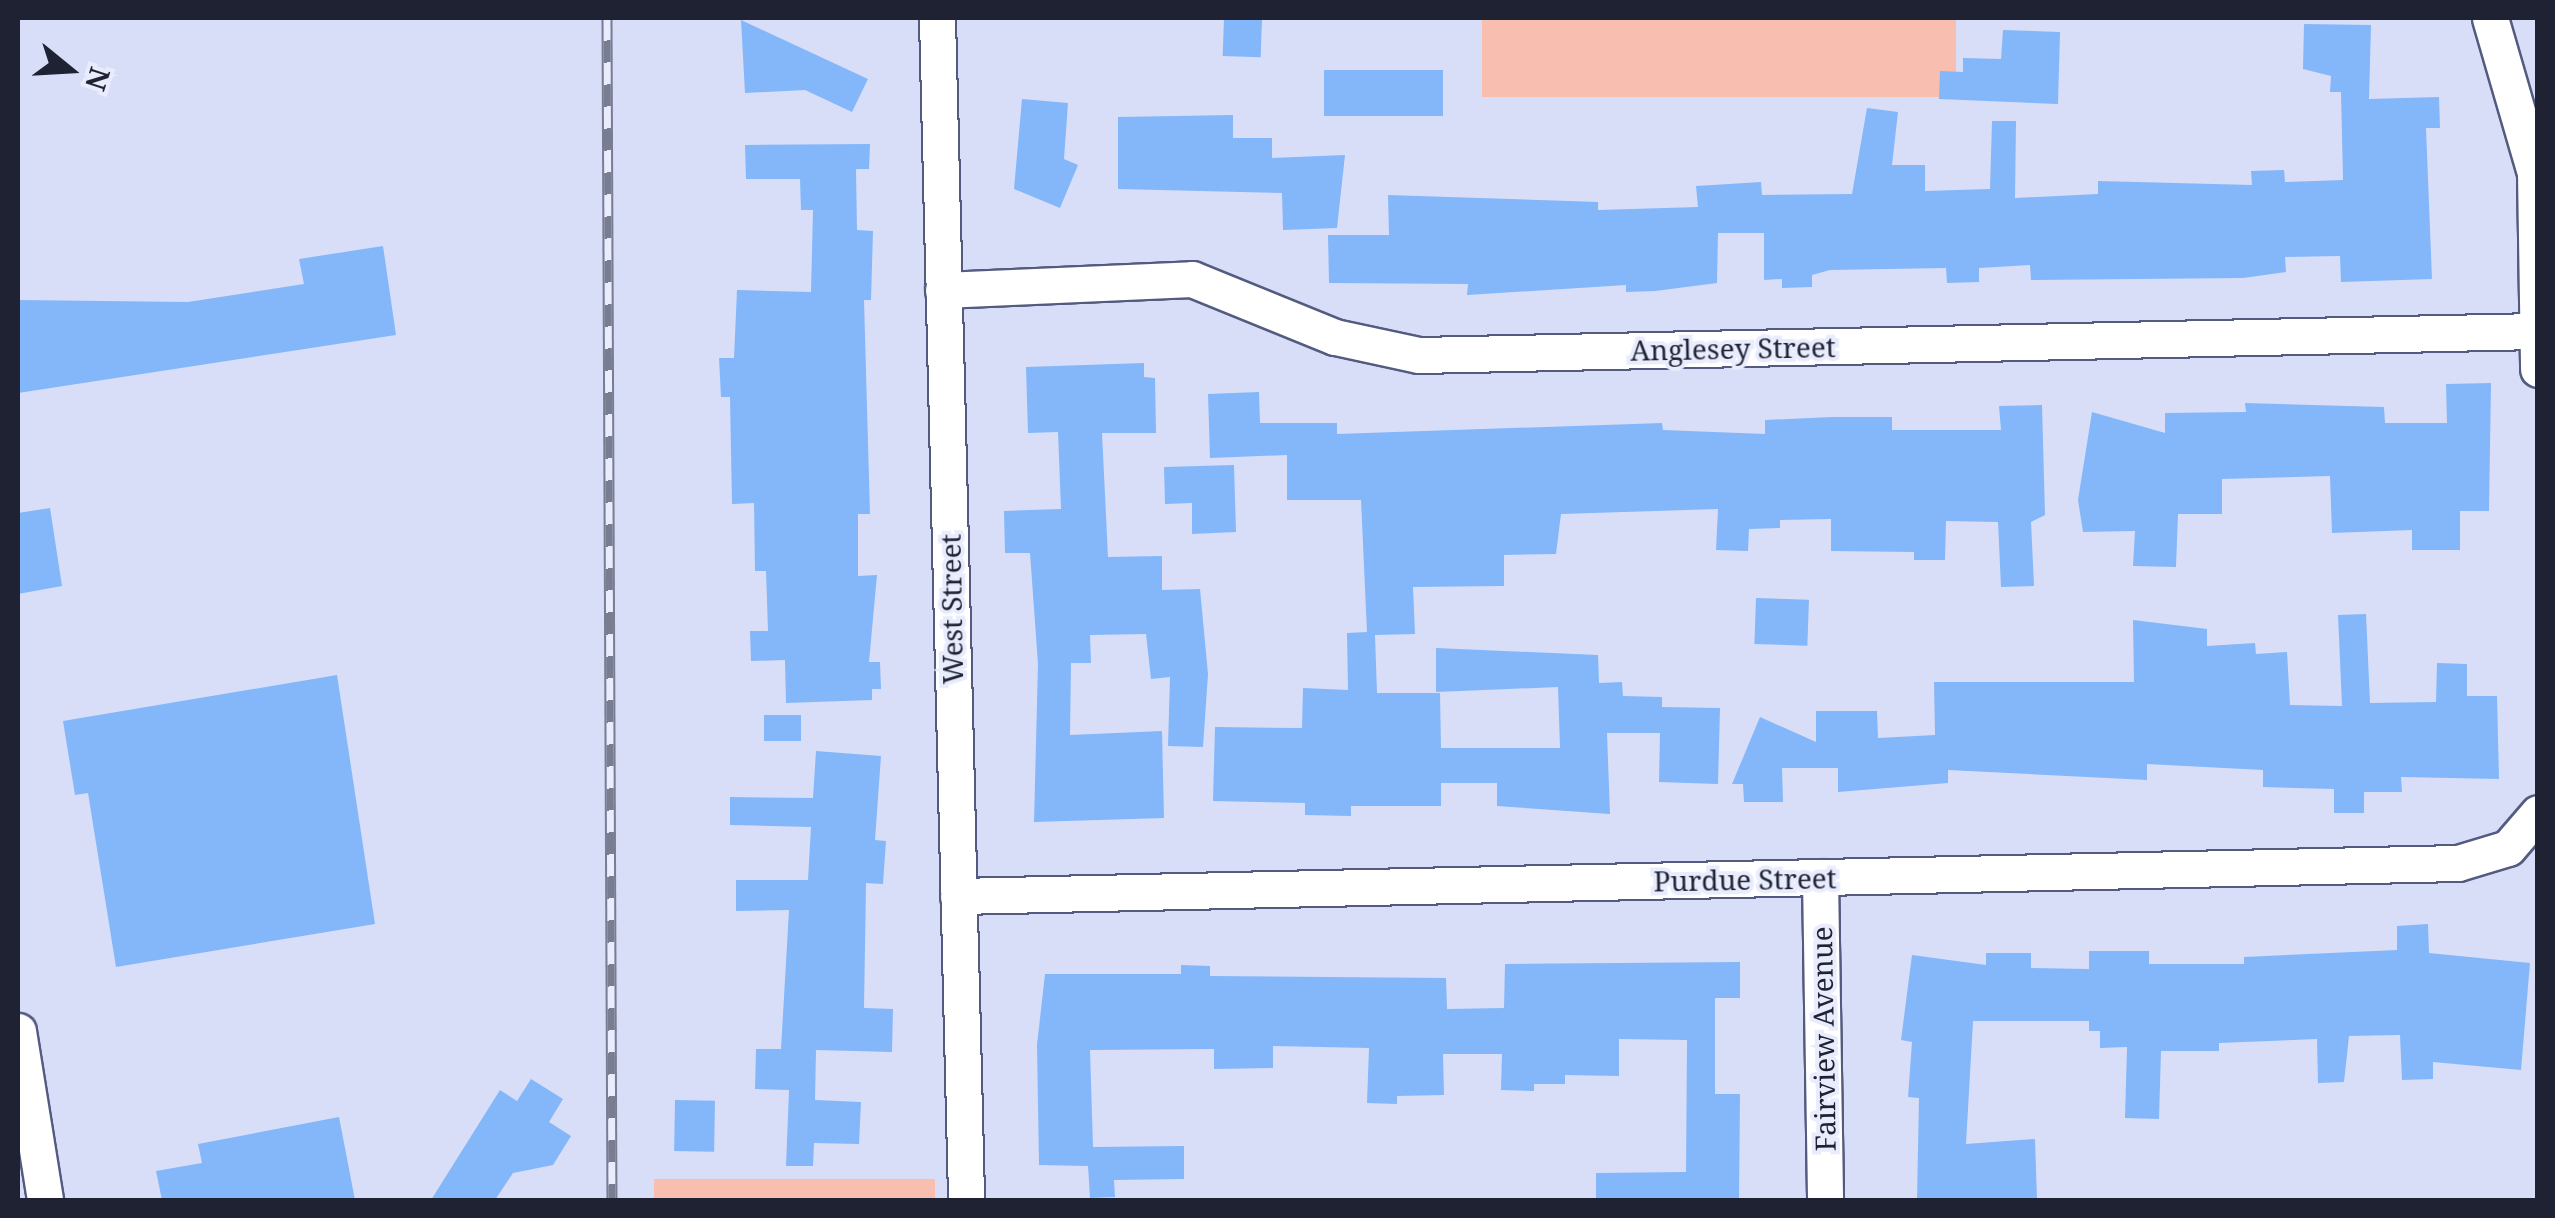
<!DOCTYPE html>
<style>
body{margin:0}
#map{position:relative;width:2555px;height:1218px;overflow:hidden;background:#d8def8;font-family:"Noto Serif",serif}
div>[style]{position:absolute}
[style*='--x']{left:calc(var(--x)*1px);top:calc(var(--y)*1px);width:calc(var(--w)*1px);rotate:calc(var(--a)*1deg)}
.green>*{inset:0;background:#f8beaf;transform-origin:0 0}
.building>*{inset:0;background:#83b7f9;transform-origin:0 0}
.roads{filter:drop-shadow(2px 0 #545b80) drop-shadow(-2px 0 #545b80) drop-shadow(0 2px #545b80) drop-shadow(0 -2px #545b80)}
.street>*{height:35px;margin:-17.5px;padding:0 17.5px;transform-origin:17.5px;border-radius:17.5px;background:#fff}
.rail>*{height:11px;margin-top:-5.5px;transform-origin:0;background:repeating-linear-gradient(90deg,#e8ecfd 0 22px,#797d92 0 44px);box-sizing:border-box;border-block:2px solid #797d92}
span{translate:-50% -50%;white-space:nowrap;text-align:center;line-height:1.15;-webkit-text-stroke:8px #e8ecfd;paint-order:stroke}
.street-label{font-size:28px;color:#1f2232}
.frame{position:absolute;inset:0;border:20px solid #1f2232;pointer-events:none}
.north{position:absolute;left:20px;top:20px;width:100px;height:100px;-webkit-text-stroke:8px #e8ecfd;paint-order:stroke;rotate:108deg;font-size:28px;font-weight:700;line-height:40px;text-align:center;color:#1f2232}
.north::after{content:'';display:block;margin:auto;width:35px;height:45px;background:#1f2232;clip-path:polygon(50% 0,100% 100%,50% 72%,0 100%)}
</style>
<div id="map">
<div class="green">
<i style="left:1482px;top:18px;width:474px;height:79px"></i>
<i style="left:935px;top:1179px;width:21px;height:281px;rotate:90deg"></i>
</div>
<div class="building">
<i style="left:1224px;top:18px;width:38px;height:38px;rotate:2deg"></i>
<i style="clip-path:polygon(741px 20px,868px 79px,852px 112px,805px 90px,745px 93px)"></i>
<i style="clip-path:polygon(2304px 24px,2371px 25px,2369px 99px,2439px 97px,2440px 128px,2426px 128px,2432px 279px,2341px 282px,2340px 256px,2285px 257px,2286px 272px,2243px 278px,2031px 280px,2030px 265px,1979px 268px,1979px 282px,1947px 283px,1946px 268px,1830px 270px,1812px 275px,1812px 287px,1782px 288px,1782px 279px,1764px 280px,1764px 233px,1718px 233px,1717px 283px,1655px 291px,1626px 292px,1626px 285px,1467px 295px,1468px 284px,1329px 283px,1328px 235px,1389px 235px,1388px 195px,1598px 202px,1598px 210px,1698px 207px,1696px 186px,1761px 182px,1762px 195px,1852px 194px,1867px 108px,1898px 112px,1892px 165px,1925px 165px,1925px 191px,1990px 189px,1992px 121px,2016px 121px,2015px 198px,2098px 194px,2098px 181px,2252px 185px,2251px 171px,2284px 170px,2285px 182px,2343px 180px,2341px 92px,2330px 92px,2331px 76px,2303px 69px)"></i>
<i style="clip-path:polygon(2003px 30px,2060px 32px,2058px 104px,1939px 99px,1940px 71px,1963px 72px,1963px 58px,2001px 59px)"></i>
<i style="left:1443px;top:70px;width:46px;height:119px;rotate:90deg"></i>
<i style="clip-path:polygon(1022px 99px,1068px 103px,1064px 159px,1078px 165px,1060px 208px,1014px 189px)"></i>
<i style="clip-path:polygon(1233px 115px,1233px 138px,1272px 138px,1272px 158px,1345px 155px,1337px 228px,1283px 230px,1282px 193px,1118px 189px,1118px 117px)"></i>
<i style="clip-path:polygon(870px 144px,869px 169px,856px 169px,857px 230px,873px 231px,871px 300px,864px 300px,870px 514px,858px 514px,858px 576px,877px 575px,869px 662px,880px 662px,881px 689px,872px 689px,872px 700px,786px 703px,785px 660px,751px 661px,750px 631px,768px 631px,766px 571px,755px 571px,754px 503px,732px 504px,730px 397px,721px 397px,719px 358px,734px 358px,737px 290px,811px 292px,813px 210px,801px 210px,800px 179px,746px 179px,745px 145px)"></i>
<i style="clip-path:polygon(383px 246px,396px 335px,18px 393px,18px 300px,188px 302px,304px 284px,299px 259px)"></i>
<i style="clip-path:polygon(1144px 363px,1144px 377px,1155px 378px,1156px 433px,1102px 433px,1108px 557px,1162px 556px,1162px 590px,1200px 589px,1208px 674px,1203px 747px,1168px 746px,1170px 677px,1151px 679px,1146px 634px,1090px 635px,1091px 663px,1071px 663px,1070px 735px,1162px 731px,1164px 818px,1034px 822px,1038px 664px,1030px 553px,1005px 553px,1004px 511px,1061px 509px,1058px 432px,1028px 433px,1026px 367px)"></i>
<i style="clip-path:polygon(2491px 383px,2489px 511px,2460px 511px,2460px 550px,2412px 550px,2412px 530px,2332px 533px,2330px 476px,2222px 479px,2222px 514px,2178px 514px,2176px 567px,2133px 566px,2135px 531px,2083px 532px,2078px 500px,2092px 412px,2165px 433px,2165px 413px,2246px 412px,2245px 403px,2384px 407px,2385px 423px,2447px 423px,2446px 384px)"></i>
<i style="clip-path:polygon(1259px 392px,1260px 423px,1337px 423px,1337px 434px,1662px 423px,1663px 430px,1765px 434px,1765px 420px,1832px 417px,1892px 417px,1892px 430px,2001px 430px,1999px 406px,2042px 405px,2045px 515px,2031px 522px,2034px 586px,2001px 587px,1998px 522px,1946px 521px,1945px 560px,1914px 560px,1914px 552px,1831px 551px,1831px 519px,1780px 520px,1780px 528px,1749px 529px,1748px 551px,1716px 550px,1718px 509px,1561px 514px,1556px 554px,1504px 555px,1504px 586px,1413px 587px,1415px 634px,1375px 635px,1377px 693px,1440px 693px,1441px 748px,1560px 748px,1558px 687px,1436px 692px,1436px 648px,1598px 655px,1599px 683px,1622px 682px,1623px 696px,1662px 697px,1662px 707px,1720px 708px,1718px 784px,1659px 782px,1660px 733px,1607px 733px,1610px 814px,1497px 806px,1497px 783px,1441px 783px,1441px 806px,1351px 806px,1351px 816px,1305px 815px,1305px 803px,1213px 801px,1215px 727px,1302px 728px,1303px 688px,1348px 690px,1347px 633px,1367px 632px,1361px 500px,1287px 500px,1287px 455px,1210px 458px,1208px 394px)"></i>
<i style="clip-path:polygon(1234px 465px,1236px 532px,1192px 534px,1192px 503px,1165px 504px,1164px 467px)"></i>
<i style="clip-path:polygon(50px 508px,62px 586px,18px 594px,18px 513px)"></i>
<i style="left:1756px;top:598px;width:53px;height:46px;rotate:2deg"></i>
<i style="clip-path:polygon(2366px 614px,2370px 703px,2436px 702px,2437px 663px,2467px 664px,2467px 696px,2497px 696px,2499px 779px,2401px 777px,2402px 792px,2364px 792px,2364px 813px,2334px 813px,2334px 789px,2263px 787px,2263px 770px,2147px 764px,2147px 780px,1948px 770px,1948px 783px,1838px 792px,1838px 768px,1782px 768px,1783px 802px,1744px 802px,1743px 784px,1732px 784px,1760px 717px,1816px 742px,1816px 711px,1877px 711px,1878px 738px,1935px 735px,1934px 682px,2134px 682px,2133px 620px,2207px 629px,2207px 646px,2255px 643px,2256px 654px,2287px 652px,2290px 705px,2342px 706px,2338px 615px)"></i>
<i style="clip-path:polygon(337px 675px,375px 924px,116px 967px,88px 793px,75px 795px,63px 721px)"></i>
<i style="left:801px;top:715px;width:26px;height:37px;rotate:90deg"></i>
<i style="clip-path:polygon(816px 751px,881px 756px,875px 840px,886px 841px,883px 884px,866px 883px,864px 1008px,893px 1009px,892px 1052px,816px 1050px,815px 1100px,861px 1102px,859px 1144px,814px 1143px,813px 1166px,786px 1166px,789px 1090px,755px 1089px,756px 1049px,781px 1049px,789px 910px,736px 911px,736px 880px,808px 880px,811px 827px,730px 825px,730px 797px,813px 798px)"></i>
<i style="clip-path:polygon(2428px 924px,2429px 953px,2530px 963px,2521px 1070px,2433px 1062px,2433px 1079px,2402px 1080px,2400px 1035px,2349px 1036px,2344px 1082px,2318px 1083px,2317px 1039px,2219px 1043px,2219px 1051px,2161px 1051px,2159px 1119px,2125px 1118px,2127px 1047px,2100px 1048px,2100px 1031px,2089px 1031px,2089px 1021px,1973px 1021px,1966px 1144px,2035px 1139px,2037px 1200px,1917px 1200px,1919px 1098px,1908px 1097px,1912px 1042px,1901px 1040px,1912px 955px,1986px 965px,1986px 953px,2031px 953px,2031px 968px,2089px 969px,2089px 951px,2149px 951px,2149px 964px,2244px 964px,2244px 957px,2397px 950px,2397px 926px)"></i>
<i style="clip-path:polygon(1740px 962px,1740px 998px,1715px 998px,1715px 1094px,1740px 1094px,1739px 1200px,1596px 1200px,1596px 1173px,1686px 1172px,1687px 1040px,1619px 1039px,1619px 1076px,1565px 1075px,1565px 1084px,1534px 1084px,1534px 1091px,1501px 1090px,1502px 1054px,1443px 1054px,1444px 1095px,1397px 1096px,1397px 1104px,1367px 1103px,1369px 1048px,1273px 1046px,1273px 1068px,1214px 1069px,1214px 1049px,1090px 1050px,1093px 1147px,1184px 1146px,1184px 1179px,1114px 1180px,1115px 1197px,1090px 1198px,1088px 1166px,1039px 1165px,1037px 1045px,1045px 974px,1181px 974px,1181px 965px,1210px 966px,1210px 976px,1446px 978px,1447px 1009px,1504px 1008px,1505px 964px)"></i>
<i style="clip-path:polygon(531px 1079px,563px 1099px,549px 1122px,571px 1136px,553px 1165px,513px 1173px,495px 1200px,431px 1200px,500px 1090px,517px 1101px)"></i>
<i style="left:675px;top:1100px;width:40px;height:51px;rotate:1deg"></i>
<i style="clip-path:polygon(339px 1117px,355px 1200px,162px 1200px,156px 1171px,202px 1163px,198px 1144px)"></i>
</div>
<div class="roads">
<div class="street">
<i style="--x:937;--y:18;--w:1182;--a:88.59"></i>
<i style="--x:2490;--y:18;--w:161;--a:73.8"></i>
<i style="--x:2535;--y:173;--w:196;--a:89.1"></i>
<i style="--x:943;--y:290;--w:249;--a:-2.5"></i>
<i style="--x:1192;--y:279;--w:154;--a:22.1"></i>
<i style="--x:1335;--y:337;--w:86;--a:12.1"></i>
<i style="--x:1419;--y:355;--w:1118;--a:-1.23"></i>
<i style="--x:1820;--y:877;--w:323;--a:89.1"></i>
<i style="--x:958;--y:896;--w:1500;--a:-1.26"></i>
<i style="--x:2458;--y:863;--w:52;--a:-16.7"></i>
<i style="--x:2508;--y:848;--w:46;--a:-49.4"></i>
<i style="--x:18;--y:1031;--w:171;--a:80.9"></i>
</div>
</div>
<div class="rail">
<i style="--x:607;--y:18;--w:1182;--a:89.76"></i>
</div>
<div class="street-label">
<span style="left:1733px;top:348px;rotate:-1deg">Anglesey Street</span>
<span style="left:951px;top:609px;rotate:-91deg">West Street</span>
<span style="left:1745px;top:879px;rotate:-1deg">Purdue Street</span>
<span style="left:1823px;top:1039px;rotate:-91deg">Fairview Avenue</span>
</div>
<div class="frame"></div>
<div class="north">N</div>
</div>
